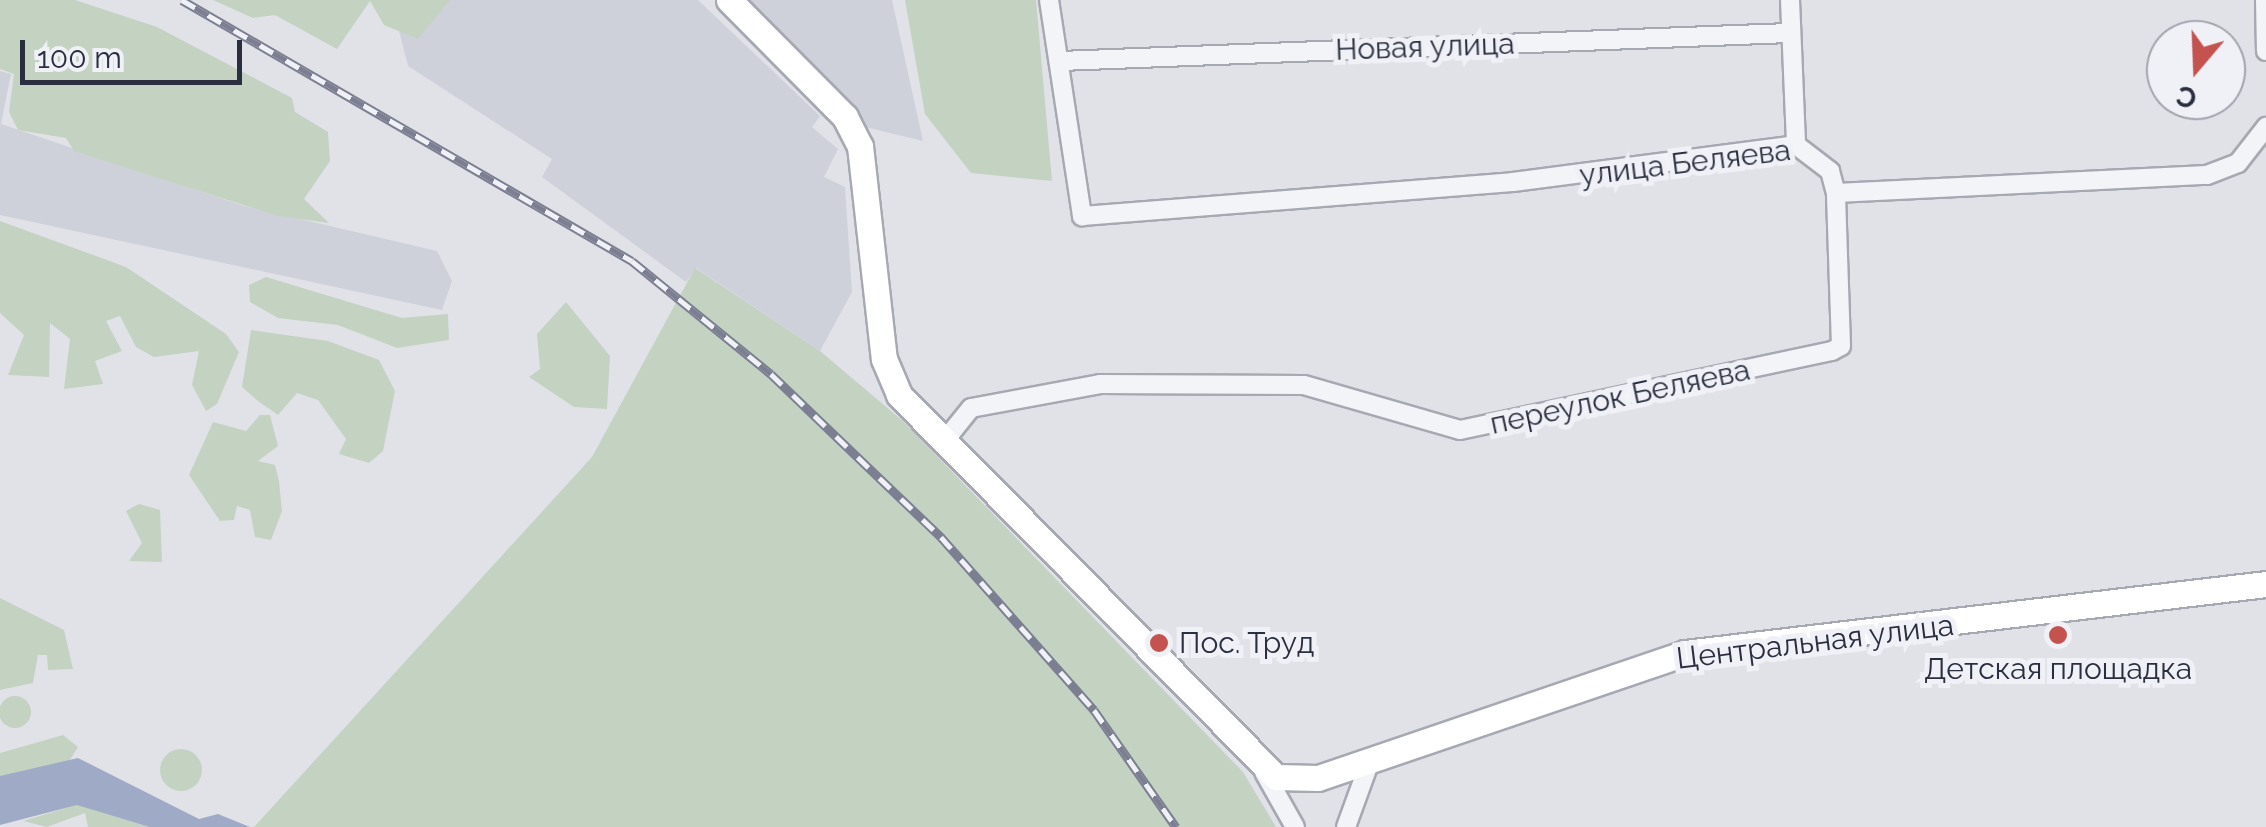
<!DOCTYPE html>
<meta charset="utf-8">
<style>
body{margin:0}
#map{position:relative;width:2266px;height:827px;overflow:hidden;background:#e1e2e8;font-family:Raleway,sans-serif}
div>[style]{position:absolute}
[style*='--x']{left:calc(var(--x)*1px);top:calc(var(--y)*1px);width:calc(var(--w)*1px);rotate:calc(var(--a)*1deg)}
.built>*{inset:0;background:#cfd1da}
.green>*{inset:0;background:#c4d2c2}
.round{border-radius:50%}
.water>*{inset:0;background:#9eaac6}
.roads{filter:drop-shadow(2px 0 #a6a8b2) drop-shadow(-2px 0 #a6a8b2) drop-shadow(0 2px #a6a8b2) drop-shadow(0 -2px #a6a8b2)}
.street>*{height:18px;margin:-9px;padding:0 9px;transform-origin:9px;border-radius:9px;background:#f3f4f7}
.secondary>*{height:25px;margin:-12.5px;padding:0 12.5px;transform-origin:12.5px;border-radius:12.5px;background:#fff}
.rail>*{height:9px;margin-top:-4.5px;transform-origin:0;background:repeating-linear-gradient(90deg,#f0f1f6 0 15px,#7b7f91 0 30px);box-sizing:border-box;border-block:2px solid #7b7f91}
.dots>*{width:28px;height:28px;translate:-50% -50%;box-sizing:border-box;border:5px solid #f0f1f6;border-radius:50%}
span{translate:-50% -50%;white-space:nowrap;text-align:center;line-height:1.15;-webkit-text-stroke:10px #f0f1f6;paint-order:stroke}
.street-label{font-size:30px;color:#2a2e3f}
.poi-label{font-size:30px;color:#2a2e3f}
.left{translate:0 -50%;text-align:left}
.north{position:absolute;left:2146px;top:20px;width:100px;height:100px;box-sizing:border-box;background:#f0f1f6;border:2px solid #a1a3ad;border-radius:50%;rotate:199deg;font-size:28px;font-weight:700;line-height:40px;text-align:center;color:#2a2e3f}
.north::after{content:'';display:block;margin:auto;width:35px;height:45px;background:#c4534f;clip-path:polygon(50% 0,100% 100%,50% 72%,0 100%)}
.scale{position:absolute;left:20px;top:40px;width:222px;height:45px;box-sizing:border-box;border:5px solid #2a2e3f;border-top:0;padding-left:12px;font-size:30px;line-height:35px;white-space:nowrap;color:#2a2e3f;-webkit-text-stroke:8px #f0f1f6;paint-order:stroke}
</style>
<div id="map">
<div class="built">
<i style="clip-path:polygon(391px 0,698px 0,820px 116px,812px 127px,838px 149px,824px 177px,845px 187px,852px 292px,820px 351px,696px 268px,686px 282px,542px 177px,552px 159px,408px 66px)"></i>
<i style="clip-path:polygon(742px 0,892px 0,923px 141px,865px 127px)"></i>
<i style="clip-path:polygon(0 71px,11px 74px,1px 124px,244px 206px,437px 251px,452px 281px,442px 310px,0 215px)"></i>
</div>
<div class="green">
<i style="clip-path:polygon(0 0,75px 0,157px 27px,292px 98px,295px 112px,328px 132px,330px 161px,304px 199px,329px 223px,278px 216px,74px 151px,66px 138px,18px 130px,9px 112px,14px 74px,0 69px)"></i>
<i style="clip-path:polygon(213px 0,450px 0,418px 39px,384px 25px,370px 1px,337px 49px,275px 15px,253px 18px)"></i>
<i style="clip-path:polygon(905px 0,1036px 0,1052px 181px,971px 173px,925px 114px)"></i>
<i style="clip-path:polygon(0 221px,126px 267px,226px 334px,239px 352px,217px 404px,206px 411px,192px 385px,199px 351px,154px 357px,136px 347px,120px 316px,106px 321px,122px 351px,95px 361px,103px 384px,64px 389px,70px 339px,50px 323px,49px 377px,8px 375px,24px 335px,0 313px)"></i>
<i style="clip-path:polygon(695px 268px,820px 351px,904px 422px,1243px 772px,1276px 827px,254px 827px,592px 457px)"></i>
<i style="clip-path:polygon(266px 277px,402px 318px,448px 314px,449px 340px,397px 348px,338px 325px,278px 318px,250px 302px,249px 285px)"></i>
<i style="clip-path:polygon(566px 302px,610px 356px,607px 409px,574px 407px,529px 377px,540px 369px,537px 334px)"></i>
<i style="clip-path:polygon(251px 330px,328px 341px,379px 360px,395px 391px,383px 451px,369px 463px,339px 454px,346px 439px,318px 400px,297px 393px,278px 415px,258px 401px,242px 387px)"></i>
<i style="clip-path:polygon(260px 415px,270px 415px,278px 446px,258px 461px,275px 465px,279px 481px,282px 511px,271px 540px,255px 537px,250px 510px,237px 506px,234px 520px,220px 521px,189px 475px,213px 422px,246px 431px)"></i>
<i style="clip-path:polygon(139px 504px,160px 510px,162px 562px,129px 561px,142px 543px,126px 511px)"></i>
<i style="clip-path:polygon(0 598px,64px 630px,73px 669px,48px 670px,47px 655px,38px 655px,33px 683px,0 690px)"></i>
<i class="round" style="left:-1px;top:696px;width:32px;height:32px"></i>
<i style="clip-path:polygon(63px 735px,78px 747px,65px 768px,0 786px,0 753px)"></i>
<i class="round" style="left:160px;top:749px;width:42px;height:42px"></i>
<i style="clip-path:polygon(86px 802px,184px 827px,88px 827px,85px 813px,47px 827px,23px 821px)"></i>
</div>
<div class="water">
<i style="clip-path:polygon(78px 758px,199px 819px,218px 814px,250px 827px,150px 827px,77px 805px,0 825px,0 776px)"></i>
</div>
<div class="roads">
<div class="street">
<i style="--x:1049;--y:0;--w:219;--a:81.3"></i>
<i style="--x:1082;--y:216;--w:432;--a:-4.5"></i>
<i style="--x:1513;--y:182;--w:285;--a:-7.4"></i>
<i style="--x:1796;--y:145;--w:43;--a:37.4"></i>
<i style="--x:1830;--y:171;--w:23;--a:75"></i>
<i style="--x:1836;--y:193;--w:371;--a:-2.8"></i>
<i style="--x:2207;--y:175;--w:33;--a:-21"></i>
<i style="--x:2238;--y:163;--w:46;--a:-52.1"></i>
<i style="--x:1790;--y:0;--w:145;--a:87.6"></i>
<i style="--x:2265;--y:0;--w:51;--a:88.9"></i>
<i style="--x:1060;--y:61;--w:731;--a:-2.2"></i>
<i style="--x:942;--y:444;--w:46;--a:-51.1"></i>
<i style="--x:971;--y:408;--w:131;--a:-10.5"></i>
<i style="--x:1100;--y:384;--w:204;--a:0.3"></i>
<i style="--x:1304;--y:385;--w:162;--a:16.1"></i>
<i style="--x:1460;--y:430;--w:380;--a:-12"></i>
<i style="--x:1832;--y:351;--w:10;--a:-29"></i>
<i style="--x:1841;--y:346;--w:153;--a:-91.9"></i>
<i style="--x:1264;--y:772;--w:63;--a:60.6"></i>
<i style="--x:1346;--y:827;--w:70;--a:-70"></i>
</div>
<div class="secondary">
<i style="--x:729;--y:0;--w:165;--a:45.2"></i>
<i style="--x:845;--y:117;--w:33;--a:63"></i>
<i style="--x:860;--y:146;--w:214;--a:83.6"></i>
<i style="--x:884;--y:359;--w:39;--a:67"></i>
<i style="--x:899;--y:395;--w:537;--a:45.38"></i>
<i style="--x:1276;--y:777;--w:42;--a:1.4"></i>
<i style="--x:1318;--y:778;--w:388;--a:-18.8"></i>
<i style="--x:1685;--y:653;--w:585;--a:-6.77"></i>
</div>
</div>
<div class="rail">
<i style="--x:182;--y:0;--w:520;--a:30.11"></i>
<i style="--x:632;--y:261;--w:179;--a:39.1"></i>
<i style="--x:771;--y:374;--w:236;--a:43.8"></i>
<i style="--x:941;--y:537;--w:231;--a:48.5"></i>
<i style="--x:1094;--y:710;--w:143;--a:55"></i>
</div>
<div class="dots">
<i style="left:2058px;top:635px;background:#c4534f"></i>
<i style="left:1159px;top:643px;background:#c4534f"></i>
</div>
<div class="street-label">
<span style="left:1425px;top:47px;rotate:-2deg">Новая улица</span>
<span style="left:1685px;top:163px;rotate:-7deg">улица Беляева</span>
<span style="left:1620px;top:397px;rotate:-12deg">переулок Беляева</span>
<span style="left:1815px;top:642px;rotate:-7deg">Центральная улица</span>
</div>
<div class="poi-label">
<span class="left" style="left:1179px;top:643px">Пос. Труд</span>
<span style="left:2058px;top:669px">Детская площадка</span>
</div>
<div class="north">С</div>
<div class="scale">100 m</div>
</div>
